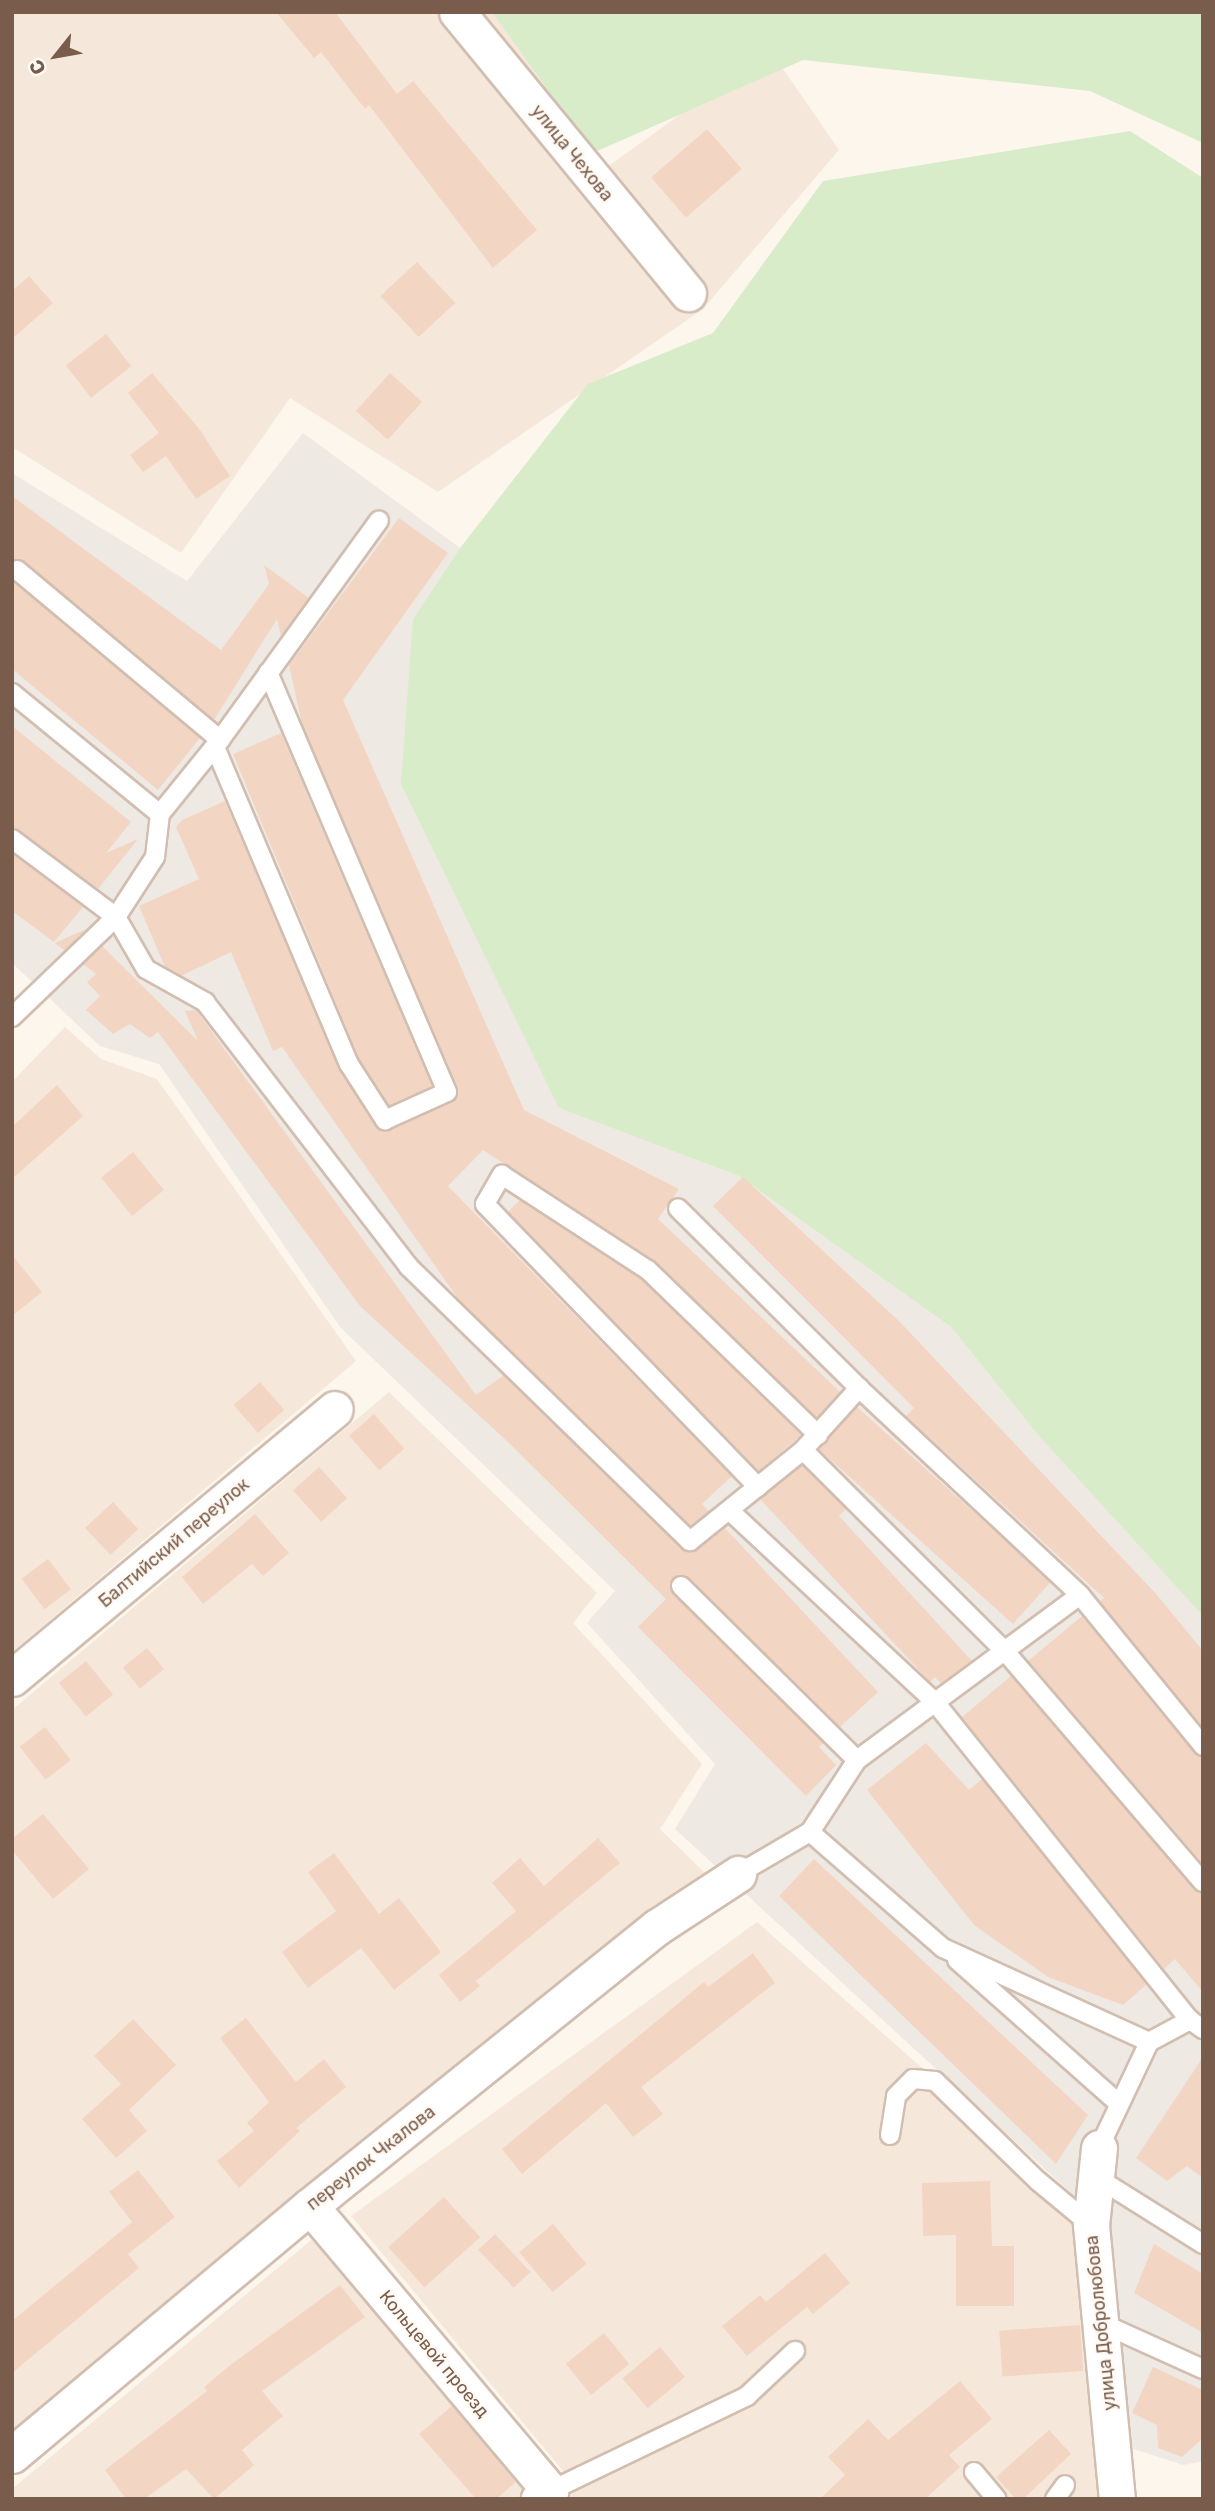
<!DOCTYPE html>
<meta charset="utf-8">
<style>
body{margin:0}
#map{position:relative;width:1215px;height:2511px;overflow:hidden;background:#fdf6ec;font-family:Rubik,sans-serif}
div>[style]{position:absolute}
[style*='--x']{left:calc(var(--x)*1px);top:calc(var(--y)*1px);width:calc(var(--w)*1px);rotate:calc(var(--a)*1deg)}
.residential>*{inset:0;background:#f5e8da}
.industrial>*{inset:0;background:#efe9e4}
.green>*{inset:0;background:#d8ecc9}
.building>*{inset:0;background:#f3d5c3;transform-origin:0 0}
.roads{filter:drop-shadow(2px 0 #d1beb0) drop-shadow(-2px 0 #d1beb0) drop-shadow(0 2px #d1beb0) drop-shadow(0 -2px #d1beb0)}
.lane>*{height:18px;margin:-9px;padding:0 9px;transform-origin:9px;border-radius:9px;background:#fff}
.street>*{height:35px;margin:-17.5px;padding:0 17.5px;transform-origin:17.5px;border-radius:17.5px;background:#fff}
span{translate:-50% -50%;white-space:nowrap;text-align:center;line-height:1.15;-webkit-text-stroke:5px #fffaf3;paint-order:stroke}
.street-label{font-size:18px;color:#7a5c4d}
.frame{position:absolute;inset:0;border:14px solid #7a5c4d;pointer-events:none}
.north{position:absolute;left:21px;top:21px;width:70px;height:70px;-webkit-text-stroke:5px #fffaf3;paint-order:stroke;rotate:239deg;font-size:19px;font-weight:700;line-height:28px;text-align:center;color:#7a5c4d}
.north::after{content:'';display:block;margin:auto;width:24px;height:32px;background:#7a5c4d;clip-path:polygon(50% 0,100% 100%,50% 72%,0 100%)}
</style>
<div id="map">
<div class="residential">
<i style="clip-path:polygon(12px 12px,492px 12px,607px 167px,770px 50px,839px 150px,703px 309px,438px 492px,290px 398px,181px 553px,12px 447px)"></i>
<i style="clip-path:polygon(65px 1027px,101px 1059px,157px 1079px,356px 1361px,12px 1652px,12px 1082px)"></i>
<i style="clip-path:polygon(389px 1392px,597px 1593px,573px 1623px,702px 1764px,660px 1829px,711px 1879px,12px 2436px,12px 1710px)"></i>
<i style="clip-path:polygon(757px 1922px,1086px 2213px,1108px 2499px,565px 2499px,578px 2489px,351px 2216px)"></i>
<i style="clip-path:polygon(321px 2232px,539px 2487px,523px 2499px,12px 2499px,12px 2489px)"></i>
</div>
<div class="industrial">
<i style="clip-path:polygon(303px 433px,460px 548px,413px 619px,559px 1108px,739px 1176px,951px 1327px,1037px 1434px,1203px 1616px,1203px 2461px,1183px 2465px,1128px 2447px,1096px 2216px,675px 1829px,715px 1764px,587px 1623px,615px 1591px,340px 1327px,159px 1064px,100px 1046px,12px 963px,12px 473px,187px 581px)"></i>
</div>
<div class="green">
<i style="clip-path:polygon(492px 12px,1203px 12px,1203px 143px,1090px 91px,803px 60px,593px 153px)"></i>
<i style="clip-path:polygon(1130px 131px,1203px 178px,1203px 1616px,1037px 1434px,951px 1327px,739px 1176px,559px 1108px,401px 784px,413px 619px,460px 548px,588px 384px,713px 333px,823px 181px)"></i>
</div>
<div class="building">
<i style="clip-path:polygon(276px 12px,335px 12px,397px 94px,413px 81px,537px 230px,493px 268px,369px 105px,365px 109px,321px 52px,314px 58px)"></i>
<i style="left:707px;top:129px;width:53px;height:74px;rotate:49deg"></i>
<i style="left:417px;top:262px;width:56px;height:50px;rotate:47deg"></i>
<i style="clip-path:polygon(29px 276px,53px 303px,12px 339px,12px 291px)"></i>
<i style="left:106px;top:334px;width:41px;height:51px;rotate:52deg"></i>
<i style="clip-path:polygon(152px 373px,200px 430px,230px 476px,196px 499px,166px 456px,143px 472px,130px 455px,159px 433px,128px 393px)"></i>
<i style="left:390px;top:373px;width:43px;height:51px;rotate:42deg"></i>
<i style="clip-path:polygon(12px 496px,221px 650px,269px 584px,264px 565px,309px 598px,281px 636px,277px 619px,214px 720px,24px 561px,12px 560px)"></i>
<i style="clip-path:polygon(399px 518px,448px 553px,343px 700px,524px 1110px,679px 1189px,658px 1219px,840px 1392px,817px 1418px,656px 1262px,483px 1150px,448px 1186px,732px 1476px,702px 1504px,709px 1511px,691px 1526px,459px 1300px,282px 1047px,273px 1051px,231px 952px,181px 976px,165px 967px,139px 906px,199px 879px,176px 827px,182px 820px,225px 801px,339px 1068px,375px 1126px,390px 1130px,457px 1098px,457px 1088px,302px 724px,289px 665px)"></i>
<i style="clip-path:polygon(12px 581px,200px 738px,158px 790px,12px 669px)"></i>
<i style="clip-path:polygon(12px 726px,131px 822px,106px 853px,138px 839px,98px 889px,12px 828px)"></i>
<i style="clip-path:polygon(281px 733px,432px 1086px,389px 1106px,359px 1059px,233px 754px)"></i>
<i style="clip-path:polygon(12px 853px,83px 907px,54px 942px,12px 911px)"></i>
<i style="clip-path:polygon(86px 929px,65px 951px,55px 943px)"></i>
<i style="clip-path:polygon(102px 946px,198px 1041px,185px 1011px,196px 1010px,476px 1395px,504px 1375px,686px 1552px,697px 1550px,725px 1528px,878px 1692px,840px 1727px,689px 1578px,672px 1579px,673px 1594px,824px 1743px,819px 1747px,836px 1765px,806px 1796px,638px 1627px,666px 1599px,508px 1442px,360px 1306px,158px 1032px,150px 1038px,130px 1024px,113px 1034px,86px 1010px,100px 996px,87px 982px,96px 974px,83px 964px)"></i>
<i style="clip-path:polygon(57px 1085px,83px 1116px,12px 1179px,12px 1127px)"></i>
<i style="left:133px;top:1152px;width:49px;height:41px;rotate:51deg"></i>
<i style="clip-path:polygon(743px 1177px,900px 1322px,1157px 1595px,1203px 1651px,1203px 1728px,1100px 1601px,1104px 1598px,906px 1416px,914px 1408px,713px 1206px)"></i>
<i style="clip-path:polygon(520px 1200px,641px 1279px,801px 1435px,759px 1471px,508px 1212px)"></i>
<i style="clip-path:polygon(12px 1255px,42px 1292px,12px 1316px)"></i>
<i style="left:260px;top:1382px;width:37px;height:35px;rotate:49deg"></i>
<i style="left:857px;top:1407px;width:261px;height:57px;rotate:42deg"></i>
<i style="left:374px;top:1414px;width:46px;height:33px;rotate:49deg"></i>
<i style="clip-path:polygon(802px 1465px,846px 1509px,839px 1516px,972px 1661px,941px 1684px,935px 1677px,930px 1682px,760px 1499px)"></i>
<i style="left:319px;top:1467px;width:42px;height:35px;rotate:48deg"></i>
<i style="left:113px;top:1502px;width:37px;height:38px;rotate:47deg"></i>
<i style="clip-path:polygon(255px 1514px,289px 1553px,263px 1576px,252px 1564px,203px 1604px,182px 1577px)"></i>
<i style="left:48px;top:1559px;width:38px;height:33px;rotate:53deg"></i>
<i style="clip-path:polygon(1082px 1616px,1194px 1753px,1203px 1757px,1203px 1864px,1028px 1661px)"></i>
<i style="left:147px;top:1648px;width:27px;height:31px;rotate:51deg"></i>
<i style="left:86px;top:1661px;width:43px;height:35px;rotate:51deg"></i>
<i style="clip-path:polygon(1011px 1676px,1194px 1889px,1203px 1893px,1203px 1992px,1175px 1959px,1164px 1969px,962px 1717px)"></i>
<i style="left:45px;top:1727px;width:42px;height:32px;rotate:52deg"></i>
<i style="clip-path:polygon(926px 1743px,969px 1790px,982px 1779px,1147px 1984px,1123px 2005px,1048px 1977px,974px 1925px,867px 1790px)"></i>
<i style="clip-path:polygon(43px 1814px,89px 1869px,53px 1899px,12px 1850px,12px 1839px)"></i>
<i style="clip-path:polygon(598px 1838px,620px 1863px,476px 1981px,480px 1986px,460px 2002px,439px 1975px,516px 1911px,492px 1883px,520px 1858px,544px 1886px)"></i>
<i style="clip-path:polygon(334px 1853px,379px 1914px,399px 1898px,441px 1952px,394px 1990px,361px 1948px,308px 1988px,282px 1952px,336px 1911px,308px 1872px)"></i>
<i style="clip-path:polygon(814px 1859px,1088px 2115px,1056px 2164px,779px 1896px)"></i>
<i style="clip-path:polygon(753px 1953px,775px 1983px,641px 2087px,663px 2114px,633px 2137px,606px 2103px,522px 2174px,502px 2149px,704px 1982px,708px 1987px)"></i>
<i style="clip-path:polygon(246px 2018px,296px 2082px,324px 2059px,346px 2087px,296px 2128px,300px 2131px,239px 2188px,217px 2161px,254px 2131px,247px 2123px,269px 2102px,220px 2038px)"></i>
<i style="clip-path:polygon(133px 2019px,176px 2065px,129px 2110px,147px 2131px,116px 2158px,82px 2119px,121px 2084px,94px 2056px)"></i>
<i style="clip-path:polygon(1203px 2057px,1203px 2178px,1187px 2166px,1167px 2181px,1136px 2158px)"></i>
<i style="clip-path:polygon(138px 2170px,175px 2217px,128px 2254px,139px 2268px,12px 2373px,12px 2321px,132px 2222px,109px 2192px)"></i>
<i style="clip-path:polygon(990px 2181px,992px 2246px,1014px 2246px,1014px 2306px,956px 2306px,956px 2235px,923px 2236px,922px 2183px)"></i>
<i style="left:444px;top:2197px;width:54px;height:75px;rotate:48deg"></i>
<i style="left:553px;top:2224px;width:52px;height:44px;rotate:50deg"></i>
<i style="left:495px;top:2234px;width:52px;height:23px;rotate:47deg"></i>
<i style="clip-path:polygon(1154px 2244px,1203px 2274px,1203px 2333px,1134px 2293px)"></i>
<i style="clip-path:polygon(825px 2253px,850px 2283px,813px 2314px,807px 2307px,747px 2356px,722px 2326px,760px 2295px,766px 2302px)"></i>
<i style="clip-path:polygon(340px 2285px,365px 2317px,262px 2391px,283px 2416px,242px 2450px,254px 2465px,214px 2499px,186px 2469px,144px 2499px,126px 2499px,105px 2470px,207px 2391px,204px 2387px,229px 2366px)"></i>
<i style="left:1080px;top:2325px;width:46px;height:81px;rotate:86deg"></i>
<i style="left:604px;top:2333px;width:40px;height:49px;rotate:51deg"></i>
<i style="left:660px;top:2347px;width:39px;height:49px;rotate:50deg"></i>
<i style="clip-path:polygon(1153px 2367px,1203px 2390px,1203px 2438px,1182px 2457px,1158px 2448px,1157px 2425px,1132px 2413px)"></i>
<i style="clip-path:polygon(960px 2381px,992px 2419px,949px 2455px,960px 2467px,925px 2499px,820px 2499px,845px 2475px,828px 2457px,868px 2419px,888px 2440px)"></i>
<i style="clip-path:polygon(452px 2406px,516px 2482px,496px 2499px,476px 2499px,419px 2434px)"></i>
<i style="clip-path:polygon(1049px 2430px,1071px 2454px,1023px 2499px,1016px 2499px,996px 2477px)"></i>
</div>
<div class="roads">
<div class="lane">
<i style="--x:17;--y:570;--w:265;--a:39.9"></i>
<i style="--x:12;--y:693;--w:191;--a:39.3"></i>
<i style="--x:215;--y:747;--w:344;--a:67.1"></i>
<i style="--x:349;--y:1064;--w:67;--a:57.3"></i>
<i style="--x:385;--y:1120;--w:68;--a:-24.3"></i>
<i style="--x:447;--y:1092;--w:456;--a:-113.1"></i>
<i style="--x:12;--y:839;--w:130;--a:36.9"></i>
<i style="--x:116;--y:917;--w:60;--a:60"></i>
<i style="--x:146;--y:969;--w:68;--a:29.2"></i>
<i style="--x:205;--y:1002;--w:333;--a:52.4"></i>
<i style="--x:408;--y:1266;--w:394;--a:44.3"></i>
<i style="--x:690;--y:1541;--w:145;--a:-38.8"></i>
<i style="--x:803;--y:1450;--w:84;--a:-47.9"></i>
<i style="--x:859;--y:1388;--w:255;--a:-135.2"></i>
<i style="--x:12;--y:1017;--w:144;--a:-43.9"></i>
<i style="--x:116;--y:917;--w:72;--a:-57"></i>
<i style="--x:155;--y:857;--w:43;--a:-83.4"></i>
<i style="--x:160;--y:814;--w:95;--a:-51"></i>
<i style="--x:220;--y:740;--w:271;--a:-54.1"></i>
<i style="--x:859;--y:1388;--w:303;--a:43.1"></i>
<i style="--x:803;--y:1450;--w:282;--a:44.9"></i>
<i style="--x:1003;--y:1649;--w:307;--a:49.4"></i>
<i style="--x:758;--y:1487;--w:393;--a:-134"></i>
<i style="--x:485;--y:1204;--w:34;--a:-60"></i>
<i style="--x:502;--y:1175;--w:174;--a:33.1"></i>
<i style="--x:648;--y:1270;--w:237;--a:44.1"></i>
<i style="--x:730;--y:1511;--w:279;--a:43"></i>
<i style="--x:934;--y:1701;--w:409;--a:51.3"></i>
<i style="--x:1190;--y:2020;--w:16;--a:35"></i>
<i style="--x:681;--y:1586;--w:247;--a:44.7"></i>
<i style="--x:810;--y:1832;--w:176;--a:41.1"></i>
<i style="--x:943;--y:1948;--w:226;--a:24.5"></i>
<i style="--x:738;--y:1874;--w:83;--a:-30.3"></i>
<i style="--x:810;--y:1832;--w:86;--a:-56.9"></i>
<i style="--x:857;--y:1760;--w:277;--a:-36.5"></i>
<i style="--x:1080;--y:1595;--w:195;--a:50.8"></i>
<i style="--x:957;--y:1960;--w:214;--a:41.6"></i>
<i style="--x:890;--y:2135;--w:39;--a:-81"></i>
<i style="--x:896;--y:2096;--w:24;--a:-45"></i>
<i style="--x:913;--y:2079;--w:22;--a:5"></i>
<i style="--x:935;--y:2081;--w:144;--a:44.2"></i>
<i style="--x:1038;--y:2181;--w:69;--a:39.7"></i>
<i style="--x:1099;--y:2148;--w:117;--a:-64.7"></i>
<i style="--x:1149;--y:2042;--w:47;--a:-28.2"></i>
<i style="--x:1096;--y:2177;--w:126;--a:32.1"></i>
<i style="--x:1101;--y:2323;--w:112;--a:24.3"></i>
<i style="--x:974;--y:2472;--w:35;--a:50"></i>
<i style="--x:550;--y:2491;--w:219;--a:-25.7"></i>
<i style="--x:747;--y:2396;--w:66;--a:-43.2"></i>
<i style="--x:1055;--y:2499;--w:17;--a:-54"></i>
</div>
<div class="street">
<i style="--x:457;--y:12;--w:364;--a:50.6"></i>
<i style="--x:12;--y:1678;--w:420;--a:-39.8"></i>
<i style="--x:1099;--y:2148;--w:77;--a:95.9"></i>
<i style="--x:1091;--y:2225;--w:275;--a:84.6"></i>
<i style="--x:310;--y:2206;--w:373;--a:49.9"></i>
<i style="--x:550;--y:2491;--w:14;--a:144"></i>
<i style="--x:12;--y:2455;--w:388;--a:-39.9"></i>
<i style="--x:310;--y:2206;--w:445;--a:-38.8"></i>
<i style="--x:657;--y:1927;--w:97;--a:-33.2"></i>
</div>
</div>
<div class="street-label">
<span style="left:572px;top:153px;rotate:51deg">улица Чехова</span>
<span style="left:174px;top:1543px;rotate:-40deg">Балтийский переулок</span>
<span style="left:371px;top:2158px;rotate:-38deg">переулок Чкалова</span>
<span style="left:1101px;top:2323px;rotate:-96deg">улица Добролюбова</span>
<span style="left:434px;top:2354px;rotate:50deg">Кольцевой проезд</span>
</div>
<div class="frame"></div>
<div class="north">С</div>
</div>
